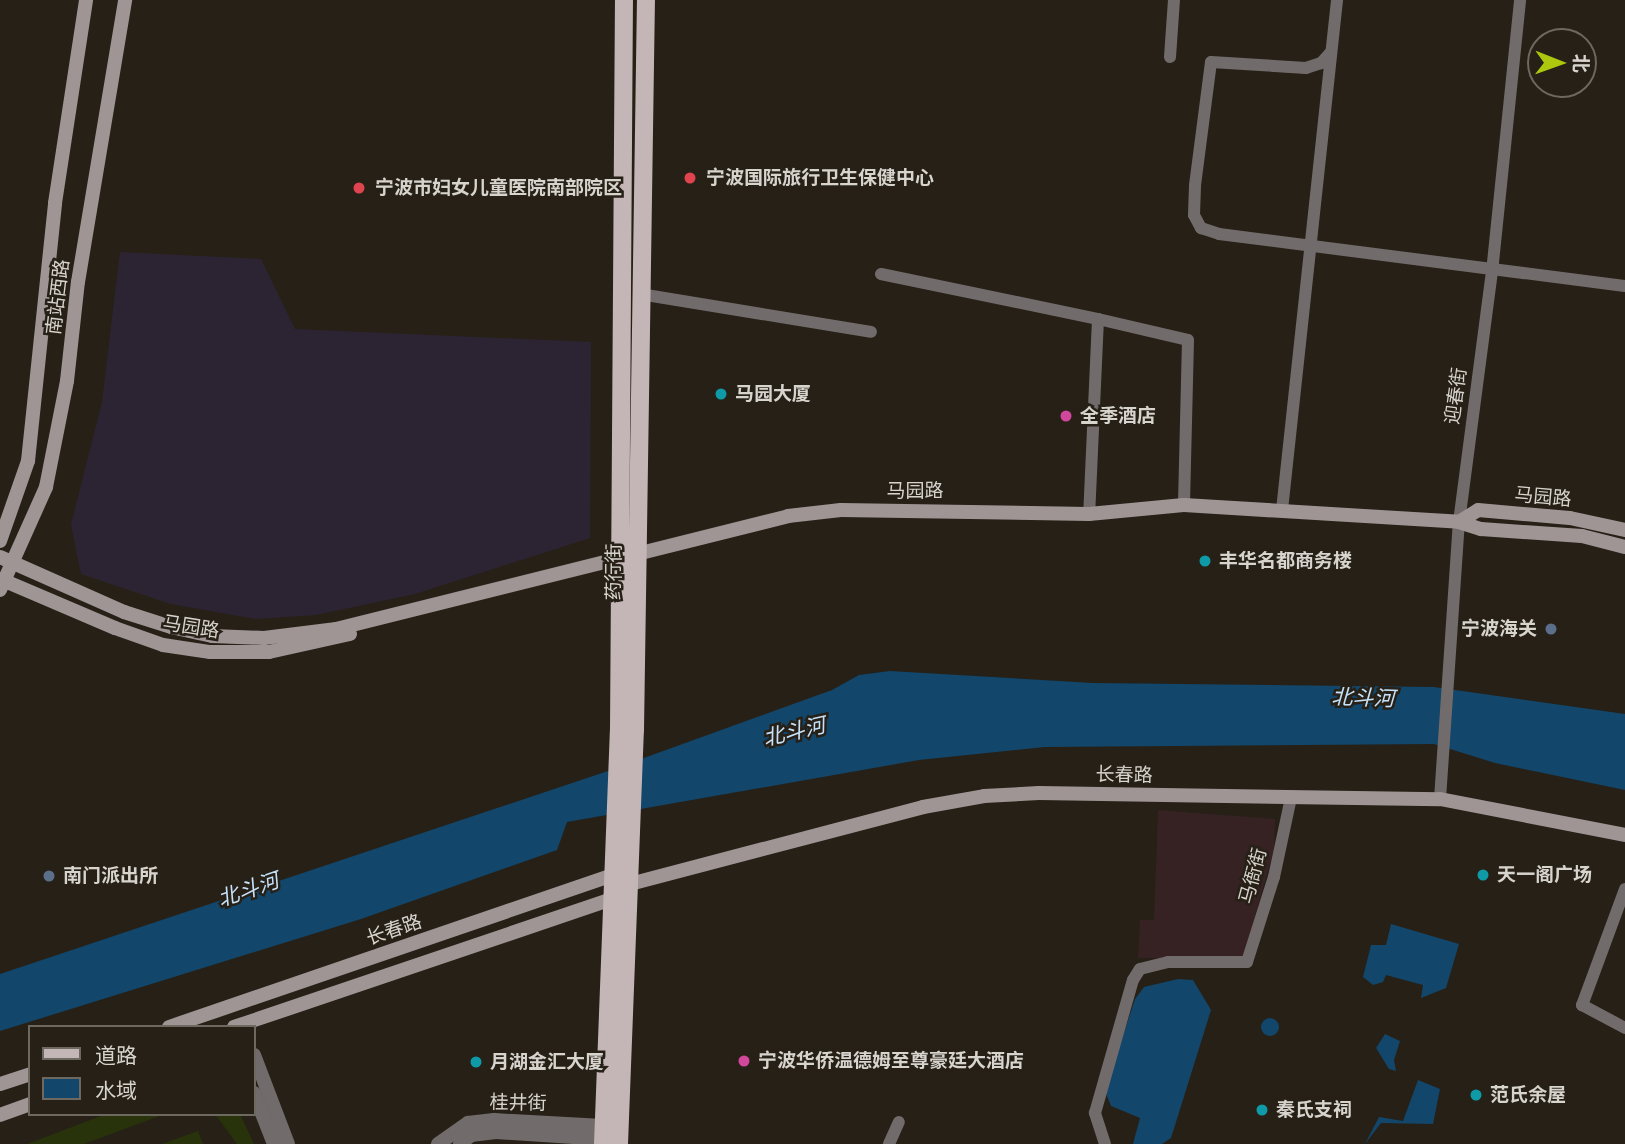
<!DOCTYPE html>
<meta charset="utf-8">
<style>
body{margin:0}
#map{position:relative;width:1625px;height:1144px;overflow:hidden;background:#262017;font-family:Manrope,"Noto Sans SC",sans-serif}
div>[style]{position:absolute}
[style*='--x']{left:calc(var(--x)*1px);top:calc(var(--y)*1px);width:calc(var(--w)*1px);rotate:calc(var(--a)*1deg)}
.commercial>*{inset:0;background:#2d2433}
.industrial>*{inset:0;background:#362223}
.green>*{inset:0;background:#28320b}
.water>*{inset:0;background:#12466a}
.round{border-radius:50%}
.minor>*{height:12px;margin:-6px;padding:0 6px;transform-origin:6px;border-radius:6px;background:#726b6b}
.tertiary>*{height:14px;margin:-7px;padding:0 7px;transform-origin:7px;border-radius:7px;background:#726b6b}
.secondary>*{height:14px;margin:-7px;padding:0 7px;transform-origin:7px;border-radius:7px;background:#a09595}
.primary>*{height:18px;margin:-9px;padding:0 9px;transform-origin:9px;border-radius:9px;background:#c4b6b6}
.dots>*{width:19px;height:19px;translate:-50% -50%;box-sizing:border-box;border:4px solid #262017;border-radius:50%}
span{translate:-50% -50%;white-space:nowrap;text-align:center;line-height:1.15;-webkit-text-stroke:5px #262017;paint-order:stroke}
.poi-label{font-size:19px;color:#d7d3cd;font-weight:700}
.left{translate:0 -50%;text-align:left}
.right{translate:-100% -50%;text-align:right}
.street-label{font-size:19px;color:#d7d3cd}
.water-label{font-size:21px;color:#c6e2fa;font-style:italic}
.legend{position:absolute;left:28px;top:1025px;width:228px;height:91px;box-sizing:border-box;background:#262017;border:2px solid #6d6860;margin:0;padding:9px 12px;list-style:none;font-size:21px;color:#d7d3cd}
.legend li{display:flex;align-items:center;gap:14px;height:35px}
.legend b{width:35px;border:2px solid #6d6860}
.north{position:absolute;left:1527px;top:28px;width:70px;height:70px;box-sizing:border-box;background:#262017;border:2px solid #6d6860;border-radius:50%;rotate:91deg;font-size:19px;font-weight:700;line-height:28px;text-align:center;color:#d7d3cd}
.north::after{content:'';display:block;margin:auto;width:24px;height:32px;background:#adc60e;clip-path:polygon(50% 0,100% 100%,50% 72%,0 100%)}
</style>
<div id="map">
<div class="commercial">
<i style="clip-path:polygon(120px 252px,261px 259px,295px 329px,591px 342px,590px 538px,415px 594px,316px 615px,256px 619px,171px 604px,81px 574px,71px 525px,102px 402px)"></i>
</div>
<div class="industrial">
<i style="clip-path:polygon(1158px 810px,1275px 819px,1274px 850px,1243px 958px,1138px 958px,1140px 920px,1154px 920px)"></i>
</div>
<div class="green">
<i style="clip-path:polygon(106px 1114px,165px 1114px,84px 1144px,27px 1144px)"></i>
<i style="clip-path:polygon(215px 1114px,240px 1114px,254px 1144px,237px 1144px)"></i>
<i style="clip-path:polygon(198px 1131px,203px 1144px,162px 1144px)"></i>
</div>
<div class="water">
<i style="clip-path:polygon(890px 671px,1093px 683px,1434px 687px,1625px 714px,1625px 790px,1495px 763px,1434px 744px,1045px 747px,919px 760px,567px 822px,557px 850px,361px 919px,0 1031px,0 974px,608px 771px,832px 690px,859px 675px)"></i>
<i style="clip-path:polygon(1391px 924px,1459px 944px,1446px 988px,1421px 998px,1423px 985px,1386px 975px,1383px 982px,1373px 985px,1363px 977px,1371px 945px,1386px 945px)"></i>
<i style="clip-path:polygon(1178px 979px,1193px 980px,1211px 1010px,1171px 1138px,1162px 1144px,1133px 1144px,1140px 1118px,1111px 1106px,1105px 1091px,1135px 999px,1144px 987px)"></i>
<i class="round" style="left:1261px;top:1018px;width:18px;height:18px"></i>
<i style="clip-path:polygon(1385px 1034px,1400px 1041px,1394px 1060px,1396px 1071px,1389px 1069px,1376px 1048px)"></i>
<i style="clip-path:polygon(1418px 1080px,1440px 1089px,1433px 1124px,1381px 1123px,1365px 1144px,1379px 1117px,1403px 1121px)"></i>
</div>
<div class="minor">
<i style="--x:1331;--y:52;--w:15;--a:132"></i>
<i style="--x:1321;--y:63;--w:16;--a:162"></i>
<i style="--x:1306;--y:68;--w:95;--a:-176.4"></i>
<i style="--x:1211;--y:62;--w:125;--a:97.4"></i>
<i style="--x:1195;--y:186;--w:29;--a:92"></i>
<i style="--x:1194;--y:215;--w:15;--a:62"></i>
<i style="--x:1201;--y:228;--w:19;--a:18"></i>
<i style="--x:1219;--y:234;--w:409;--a:7.3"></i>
<i style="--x:1170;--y:57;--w:57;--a:-86"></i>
<i style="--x:881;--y:274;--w:222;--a:11.7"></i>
<i style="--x:1098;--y:319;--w:195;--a:92.6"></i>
<i style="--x:640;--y:294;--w:234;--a:9.3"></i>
<i style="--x:1098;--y:319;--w:92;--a:13.1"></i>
<i style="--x:1188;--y:340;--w:165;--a:91.4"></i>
<i style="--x:1282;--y:510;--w:513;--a:-83.84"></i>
<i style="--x:1440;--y:799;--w:278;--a:-86.1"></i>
<i style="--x:1459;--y:522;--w:252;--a:-82.5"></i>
<i style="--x:1492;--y:272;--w:273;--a:-84.1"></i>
<i style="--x:1625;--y:889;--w:124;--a:110.3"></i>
<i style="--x:1582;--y:1005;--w:49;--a:28.1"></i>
<i style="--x:889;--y:1144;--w:24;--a:-66"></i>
<i style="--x:1105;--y:1144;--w:33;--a:-108"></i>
<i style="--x:1095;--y:1113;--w:138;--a:-74.1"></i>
<i style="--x:1133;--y:980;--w:13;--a:-58"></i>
<i style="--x:1140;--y:969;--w:29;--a:-14"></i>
<i style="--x:1168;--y:962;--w:79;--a:0"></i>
<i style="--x:1247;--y:962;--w:89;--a:-72.4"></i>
<i style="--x:1274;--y:877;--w:81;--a:-77.9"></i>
</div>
<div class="tertiary">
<i style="--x:254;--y:1055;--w:95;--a:69.1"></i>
<i style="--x:254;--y:1093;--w:55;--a:68.6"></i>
<i style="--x:438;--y:1144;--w:37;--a:-35"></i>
<i style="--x:468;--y:1123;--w:26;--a:-7"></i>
<i style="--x:494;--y:1120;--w:109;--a:3.2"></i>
<i style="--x:460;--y:1144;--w:14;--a:-39"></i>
<i style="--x:471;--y:1135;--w:25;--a:-7"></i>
<i style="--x:496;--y:1132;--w:107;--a:3.7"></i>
</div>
<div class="secondary">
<i style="--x:1459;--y:522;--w:22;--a:-32"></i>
<i style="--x:1478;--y:510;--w:92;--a:5"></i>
<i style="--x:1570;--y:518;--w:56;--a:12.3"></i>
<i style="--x:0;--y:541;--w:85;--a:-70.7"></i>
<i style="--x:28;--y:461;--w:259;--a:-84"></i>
<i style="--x:55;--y:203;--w:205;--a:-81.3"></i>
<i style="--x:0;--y:557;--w:136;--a:23.9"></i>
<i style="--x:124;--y:612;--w:49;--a:17.7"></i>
<i style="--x:171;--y:627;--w:42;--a:12.4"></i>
<i style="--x:212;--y:636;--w:52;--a:2.2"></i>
<i style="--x:264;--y:638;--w:73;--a:-7.1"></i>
<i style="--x:336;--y:629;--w:466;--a:-14"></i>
<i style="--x:788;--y:516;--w:53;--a:-6.5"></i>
<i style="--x:841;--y:510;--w:248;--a:0.9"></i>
<i style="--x:1089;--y:514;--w:95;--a:-5.4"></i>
<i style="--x:1184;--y:505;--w:276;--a:3.5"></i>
<i style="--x:1459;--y:522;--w:23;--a:18"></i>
<i style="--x:1481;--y:529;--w:101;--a:4"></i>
<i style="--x:1582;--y:536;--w:44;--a:14.3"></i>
<i style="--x:0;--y:579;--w:125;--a:23.1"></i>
<i style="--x:115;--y:628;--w:51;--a:19.5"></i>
<i style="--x:163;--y:645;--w:48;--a:8.5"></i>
<i style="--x:210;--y:652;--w:59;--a:0"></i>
<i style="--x:269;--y:652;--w:83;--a:-12.5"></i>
<i style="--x:0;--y:590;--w:113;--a:-65.9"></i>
<i style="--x:46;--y:487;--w:108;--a:-78.8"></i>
<i style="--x:67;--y:381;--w:100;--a:-83.7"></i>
<i style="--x:78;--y:282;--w:286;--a:-80.5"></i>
<i style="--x:169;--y:1027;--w:468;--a:-18.9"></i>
<i style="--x:612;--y:875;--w:11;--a:27"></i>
<i style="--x:234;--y:1027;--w:397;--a:-18.7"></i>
<i style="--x:610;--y:900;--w:26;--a:-39"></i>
<i style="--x:630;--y:884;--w:303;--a:-14.7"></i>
<i style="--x:923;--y:807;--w:62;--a:-10.2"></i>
<i style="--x:984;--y:796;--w:55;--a:-3.1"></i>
<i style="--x:1039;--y:793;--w:401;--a:0.9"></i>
<i style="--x:1440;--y:799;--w:188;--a:11"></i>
<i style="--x:0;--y:1084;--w:32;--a:-18"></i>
<i style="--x:0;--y:1115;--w:32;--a:-20"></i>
</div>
<div class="primary">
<i style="--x:603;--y:1144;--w:414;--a:-87.8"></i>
<i style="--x:619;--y:730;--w:730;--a:-89.61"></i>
<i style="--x:619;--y:1144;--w:414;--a:-87.8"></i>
<i style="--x:635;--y:730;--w:730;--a:-89.14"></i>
</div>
<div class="dots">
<i style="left:690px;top:178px;background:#e0444e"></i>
<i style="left:359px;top:188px;background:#e0444e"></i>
<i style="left:721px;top:394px;background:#0f9aa8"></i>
<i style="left:1066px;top:416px;background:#d1479c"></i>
<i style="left:1205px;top:561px;background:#0f9aa8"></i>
<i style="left:1551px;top:629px;background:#5c6f8a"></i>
<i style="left:1483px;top:875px;background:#0f9aa8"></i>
<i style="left:49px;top:876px;background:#5c6f8a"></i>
<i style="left:744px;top:1061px;background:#d1479c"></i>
<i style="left:476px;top:1062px;background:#0f9aa8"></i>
<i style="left:1476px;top:1095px;background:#0f9aa8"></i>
<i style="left:1262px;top:1110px;background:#0f9aa8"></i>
</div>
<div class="poi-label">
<span class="left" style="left:706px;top:178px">宁波国际旅行卫生保健中心</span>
<span class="left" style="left:375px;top:188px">宁波市妇女儿童医院南部院区</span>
<span class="left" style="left:735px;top:394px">马园大厦</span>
<span class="left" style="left:1080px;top:416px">全季酒店</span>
<span class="left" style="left:1219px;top:561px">丰华名都商务楼</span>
<span class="right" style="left:1537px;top:629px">宁波海关</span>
<span class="left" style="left:1497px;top:875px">天一阁广场</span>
<span class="left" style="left:63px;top:876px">南门派出所</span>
<span class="left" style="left:758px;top:1061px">宁波华侨温德姆至尊豪廷大酒店</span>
<span class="left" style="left:490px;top:1062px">月湖金汇大厦</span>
<span class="left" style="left:1490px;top:1095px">范氏余屋</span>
<span class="left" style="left:1276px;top:1110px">秦氏支祠</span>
</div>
<div class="street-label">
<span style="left:58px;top:297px;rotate:-83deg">南站西路</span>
<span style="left:1456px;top:396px;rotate:-82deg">迎春街</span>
<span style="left:915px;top:491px">马园路</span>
<span style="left:1543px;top:497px;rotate:5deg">马园路</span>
<span style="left:614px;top:572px;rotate:-90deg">药行街</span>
<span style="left:191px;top:627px;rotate:9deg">马园路</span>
<span style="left:1124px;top:775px;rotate:1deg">长春路</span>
<span style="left:1253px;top:876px;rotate:-75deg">马衙街</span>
<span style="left:394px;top:930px;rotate:-19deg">长春路</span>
<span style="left:518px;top:1103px;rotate:1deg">桂井街</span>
</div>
<div class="water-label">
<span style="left:1363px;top:697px;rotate:2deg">北斗河</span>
<span style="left:794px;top:731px;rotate:-13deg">北斗河</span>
<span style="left:248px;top:889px;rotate:-19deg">北斗河</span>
</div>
<ul class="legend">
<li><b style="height:9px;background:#c4b6b6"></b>道路</li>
<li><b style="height:19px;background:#12466a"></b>水域</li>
</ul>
<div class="north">北</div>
</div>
